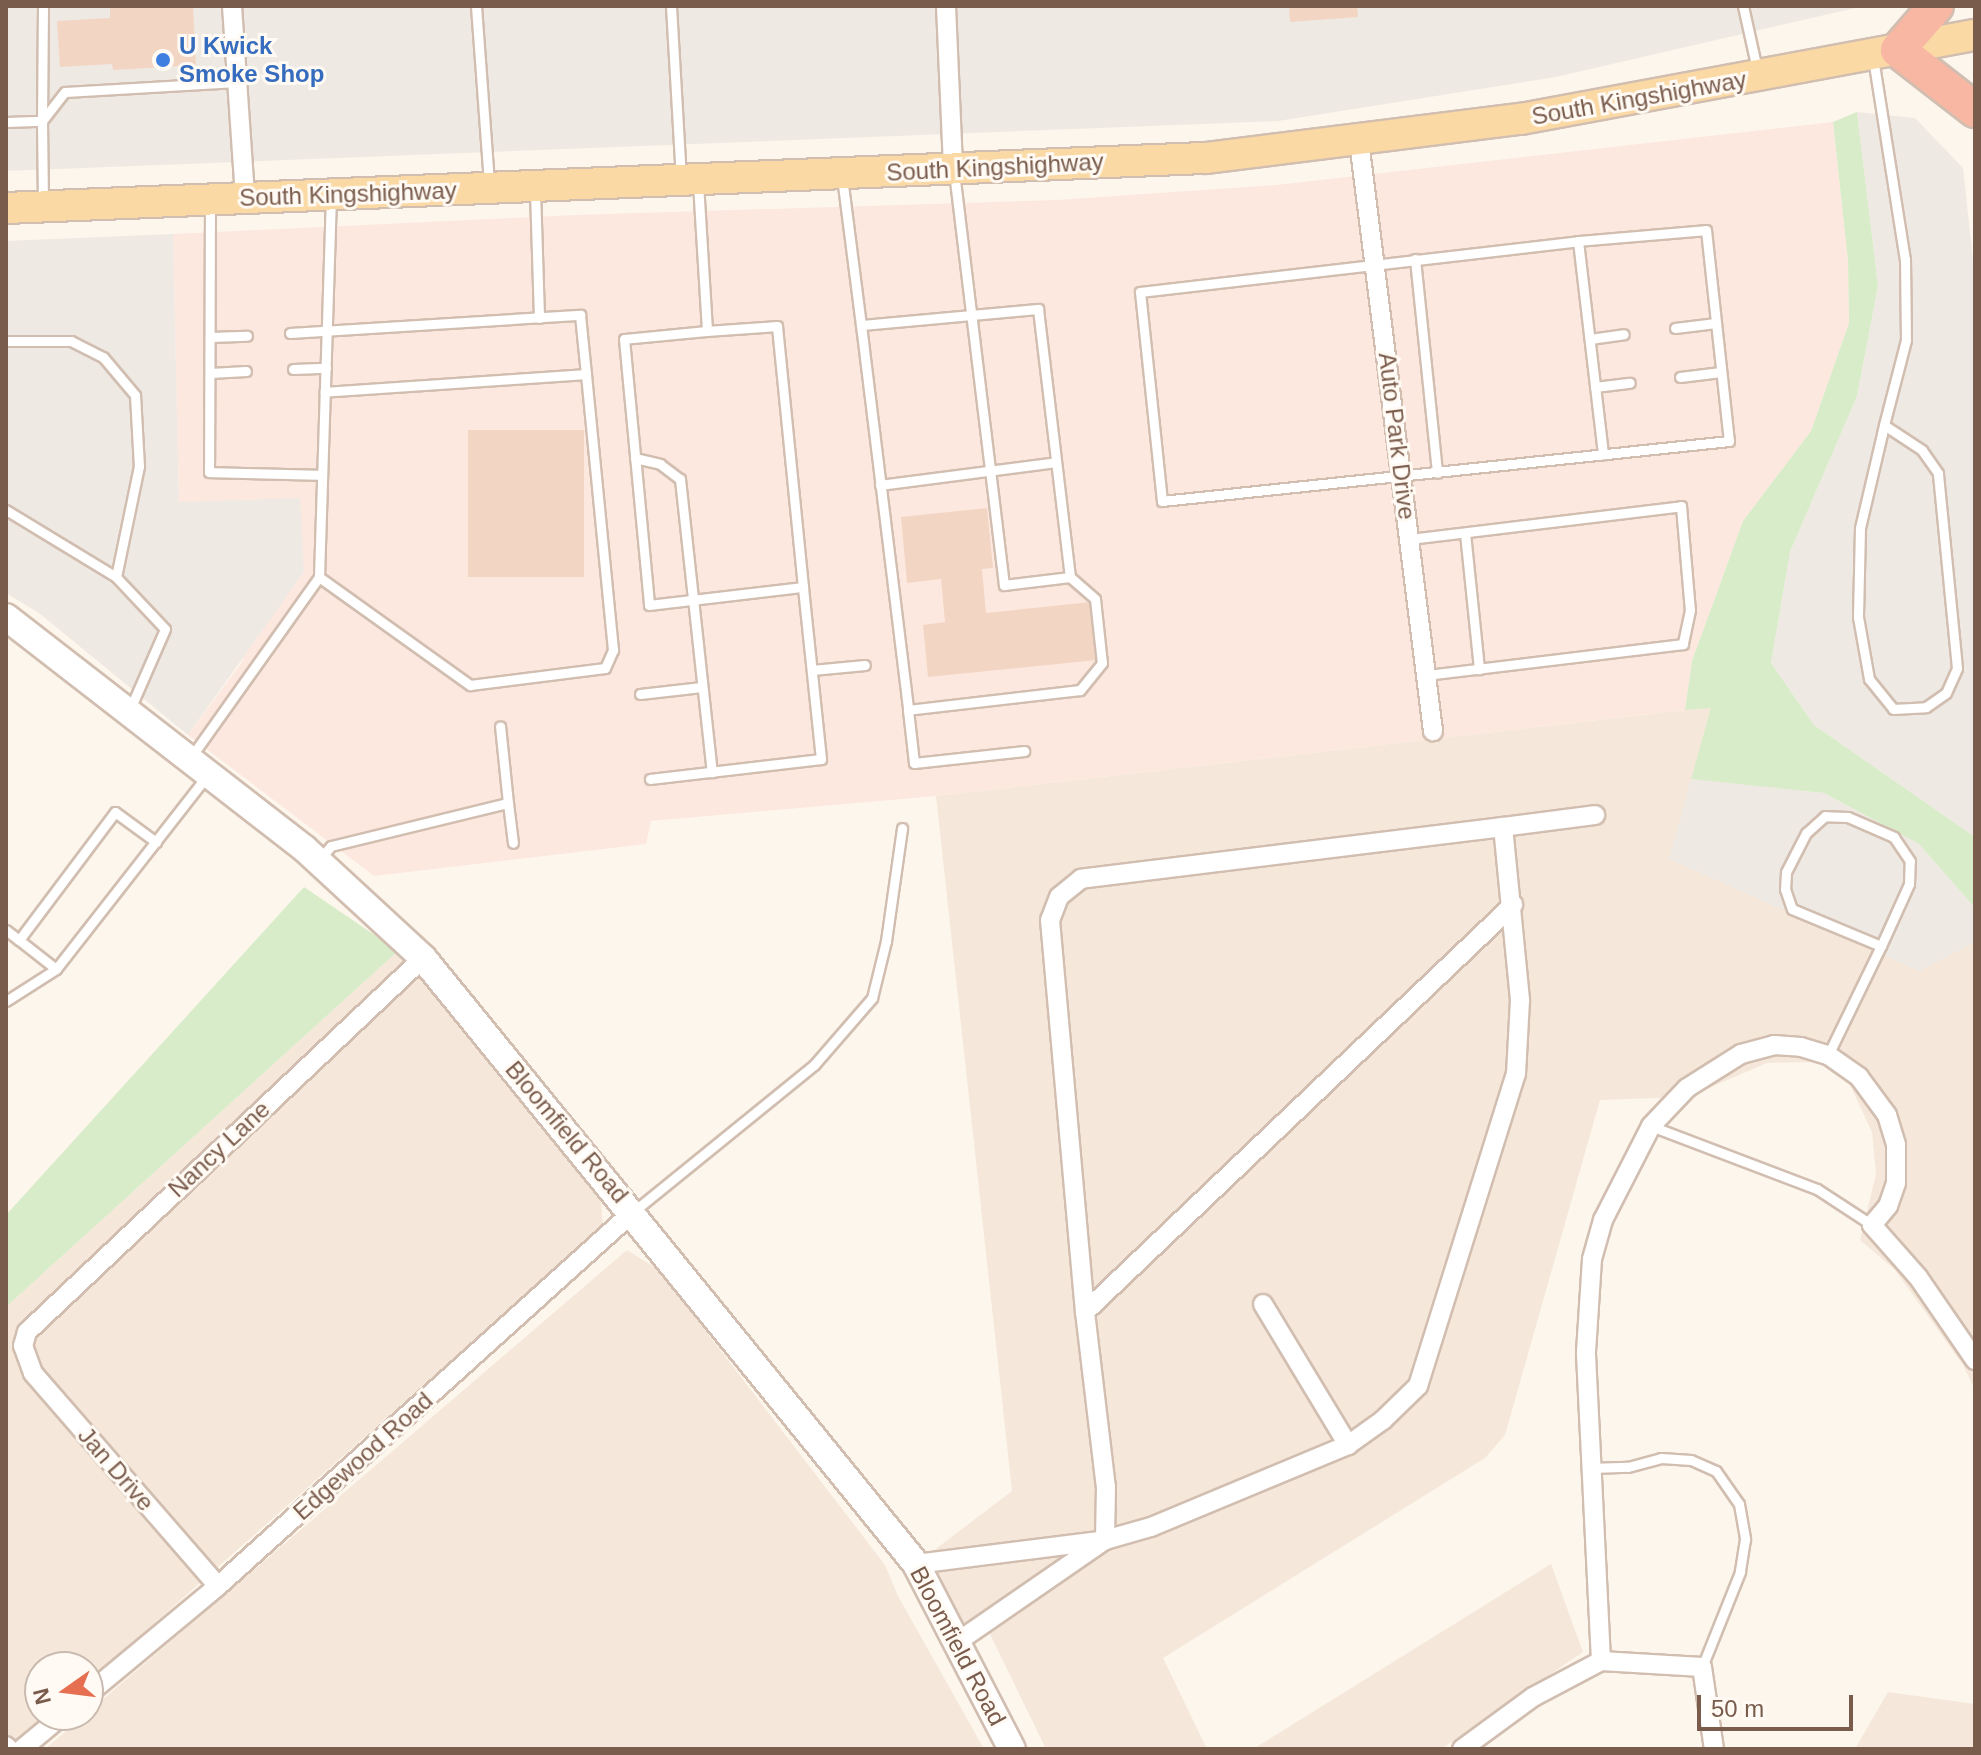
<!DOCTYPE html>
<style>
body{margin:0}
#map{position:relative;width:1981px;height:1755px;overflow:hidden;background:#fdf6ec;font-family:Arial,sans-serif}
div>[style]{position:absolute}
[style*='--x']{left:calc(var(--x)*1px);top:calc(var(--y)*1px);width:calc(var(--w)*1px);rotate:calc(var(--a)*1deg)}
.residential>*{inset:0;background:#f5e8da}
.commercial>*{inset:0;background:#fde8e0}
.industrial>*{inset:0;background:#efe9e4}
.green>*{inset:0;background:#d8ecc9}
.building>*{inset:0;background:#f3d5c3;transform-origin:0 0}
.roads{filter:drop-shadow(2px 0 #d1beb0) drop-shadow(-2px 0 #d1beb0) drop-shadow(0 2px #d1beb0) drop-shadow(0 -2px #d1beb0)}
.lane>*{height:9px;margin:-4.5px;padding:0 4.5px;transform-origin:4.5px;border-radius:4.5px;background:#fff}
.street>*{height:18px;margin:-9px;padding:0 9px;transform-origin:9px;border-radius:9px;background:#fff}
.secondary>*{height:26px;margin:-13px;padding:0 13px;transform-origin:13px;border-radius:13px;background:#fff}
.primary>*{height:30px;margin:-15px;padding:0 15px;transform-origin:15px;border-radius:15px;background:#fbd9a5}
.highway>*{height:34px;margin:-17px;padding:0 17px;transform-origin:17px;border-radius:17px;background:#f7b7a3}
.dots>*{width:22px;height:22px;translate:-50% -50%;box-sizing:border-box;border:4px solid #fffaf3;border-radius:50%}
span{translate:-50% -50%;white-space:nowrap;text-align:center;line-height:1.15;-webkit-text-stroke:6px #fffaf3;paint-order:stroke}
.shop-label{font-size:24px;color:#366cbe;font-weight:700}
.left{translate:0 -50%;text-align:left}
.street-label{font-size:24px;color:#7a5c4d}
.frame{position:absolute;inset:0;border:8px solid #7a5c4d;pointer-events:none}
.north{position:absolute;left:24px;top:1651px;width:80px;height:80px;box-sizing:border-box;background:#fffaf3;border:2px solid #cabbb1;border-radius:50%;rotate:256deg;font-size:22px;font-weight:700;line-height:32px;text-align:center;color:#7a5c4d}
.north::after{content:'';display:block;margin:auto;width:28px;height:36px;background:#e76f51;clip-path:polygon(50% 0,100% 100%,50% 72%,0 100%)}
.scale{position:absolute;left:1697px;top:1695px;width:156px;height:36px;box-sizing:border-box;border:4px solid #7a5c4d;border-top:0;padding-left:10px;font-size:24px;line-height:28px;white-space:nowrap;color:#7a5c4d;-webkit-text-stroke:6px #fffaf3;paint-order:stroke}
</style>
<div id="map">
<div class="residential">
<i style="clip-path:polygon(1712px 707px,1919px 971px,1975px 942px,1975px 1390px,1963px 1365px,1895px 1270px,1860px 1240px,1876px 1174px,1872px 1132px,1850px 1085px,1818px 1062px,1767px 1063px,1688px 1097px,1600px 1100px,1505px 1435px,1485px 1458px,1163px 1658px,1207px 1749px,1046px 1749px,986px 1626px,957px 1642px,916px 1564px,1012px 1491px,936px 796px)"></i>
<i style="clip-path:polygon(398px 951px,601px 1200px,603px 1226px,88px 1682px,88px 1667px,40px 1667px,40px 1715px,51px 1715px,13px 1749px,6px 1749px,6px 1307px)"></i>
<i style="clip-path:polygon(627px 1250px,659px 1270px,885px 1565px,898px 1596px,984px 1749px,45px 1749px)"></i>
<i style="clip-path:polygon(1551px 1564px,1583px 1652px,1441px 1749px,1253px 1749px)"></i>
<i style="clip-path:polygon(1888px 1692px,1975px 1704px,1975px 1749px,1855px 1749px)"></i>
</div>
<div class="commercial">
<i style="clip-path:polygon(1833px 122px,1848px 261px,1849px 323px,1811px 431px,1743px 521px,1692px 661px,1685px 710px,936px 796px,651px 821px,646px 844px,374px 876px,188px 735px,242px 662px,300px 498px,179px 503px,173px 234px,575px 215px,1057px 200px,1276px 185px)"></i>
</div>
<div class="industrial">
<i style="clip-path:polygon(6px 6px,1864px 6px,1556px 77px,1278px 121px,6px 171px)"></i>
<i style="clip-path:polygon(1857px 112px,1915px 118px,1963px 168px,1975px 278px,1975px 837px,1814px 725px,1771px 663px,1790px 552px,1857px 396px,1878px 286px)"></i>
<i style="clip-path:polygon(173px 234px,179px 502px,300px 498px,304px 572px,188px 735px,39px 613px,6px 593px,6px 241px)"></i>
<i style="clip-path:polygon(1691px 779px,1824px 793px,1919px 844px,1975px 908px,1975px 942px,1919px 971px,1669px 859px)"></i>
</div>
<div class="green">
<i style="clip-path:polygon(1857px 112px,1878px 286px,1857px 396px,1790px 552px,1771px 663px,1814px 725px,1975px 837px,1975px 908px,1919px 844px,1824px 793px,1691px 779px,1711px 708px,1685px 710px,1692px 661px,1743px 521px,1811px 431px,1849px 323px,1848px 261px,1833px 122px)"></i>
<i style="clip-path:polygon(304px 887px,398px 951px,6px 1307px,6px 1215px)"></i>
</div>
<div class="building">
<i style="clip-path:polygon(110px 6px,193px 6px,196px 65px,113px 70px,112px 64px,60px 67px,57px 21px,110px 18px)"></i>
<i style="clip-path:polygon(1289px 6px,1357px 6px,1358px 17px,1290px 22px)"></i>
<i style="left:468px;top:430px;width:116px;height:147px"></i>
<i style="clip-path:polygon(987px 508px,993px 568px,982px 569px,986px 613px,1091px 602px,1097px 660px,928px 677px,923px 625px,945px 622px,941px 579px,907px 583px,901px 517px)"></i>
</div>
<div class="roads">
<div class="lane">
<i style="--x:476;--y:6;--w:176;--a:85.8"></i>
<i style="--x:671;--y:6;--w:171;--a:86.7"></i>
<i style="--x:1743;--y:6;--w:65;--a:77.5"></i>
<i style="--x:1873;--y:58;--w:204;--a:81"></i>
<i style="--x:1905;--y:259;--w:81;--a:89.3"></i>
<i style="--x:1906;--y:340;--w:88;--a:104.5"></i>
<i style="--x:1884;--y:425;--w:9;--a:103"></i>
<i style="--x:1882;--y:434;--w:97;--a:103.2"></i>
<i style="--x:1860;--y:528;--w:89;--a:91.3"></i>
<i style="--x:1858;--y:617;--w:63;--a:79.9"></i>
<i style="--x:1869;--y:679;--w:38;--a:51"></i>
<i style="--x:1893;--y:709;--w:33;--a:-3"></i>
<i style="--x:1926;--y:707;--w:24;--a:-35"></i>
<i style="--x:1946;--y:693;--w:27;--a:-66"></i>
<i style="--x:1957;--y:668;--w:196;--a:-95.6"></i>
<i style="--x:1938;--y:473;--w:28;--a:-125"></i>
<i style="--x:1922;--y:450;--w:45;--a:-146.7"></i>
<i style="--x:42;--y:121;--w:37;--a:-52"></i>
<i style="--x:65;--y:92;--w:172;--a:-3.3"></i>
<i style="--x:42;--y:121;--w:115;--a:-89.5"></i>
<i style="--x:6;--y:122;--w:36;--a:-2"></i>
<i style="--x:42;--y:121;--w:80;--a:89.3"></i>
<i style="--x:954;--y:172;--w:416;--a:83.1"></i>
<i style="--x:1004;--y:585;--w:66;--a:-6.9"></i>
<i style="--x:842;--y:177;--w:149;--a:82.7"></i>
<i style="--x:861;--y:325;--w:178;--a:-5.2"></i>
<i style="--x:1038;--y:309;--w:270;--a:83.2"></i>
<i style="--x:1070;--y:577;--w:33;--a:41"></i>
<i style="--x:1095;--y:599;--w:64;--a:83.8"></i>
<i style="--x:1102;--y:663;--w:35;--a:129"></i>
<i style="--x:1080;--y:690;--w:173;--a:173.4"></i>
<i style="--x:908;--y:710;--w:53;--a:83.5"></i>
<i style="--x:914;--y:763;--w:111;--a:-6.2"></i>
<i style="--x:698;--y:183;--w:148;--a:86.5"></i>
<i style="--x:707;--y:331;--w:83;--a:174.5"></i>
<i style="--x:624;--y:339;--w:267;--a:84.6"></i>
<i style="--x:649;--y:605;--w:155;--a:-6.7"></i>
<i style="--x:803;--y:587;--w:262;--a:-95.7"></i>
<i style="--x:777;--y:326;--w:70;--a:175.9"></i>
<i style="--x:535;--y:190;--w:128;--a:88.2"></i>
<i style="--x:210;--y:203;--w:269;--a:90.2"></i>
<i style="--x:209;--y:472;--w:113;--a:1.5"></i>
<i style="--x:1706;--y:230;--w:212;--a:83.8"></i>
<i style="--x:1729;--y:441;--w:570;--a:173.96"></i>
<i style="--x:1162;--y:501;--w:210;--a:-96"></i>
<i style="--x:1140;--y:292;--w:441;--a:-6.6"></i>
<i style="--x:1578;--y:241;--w:128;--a:-4.9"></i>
<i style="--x:1578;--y:241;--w:215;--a:83.3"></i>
<i style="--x:1415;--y:259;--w:215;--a:84.1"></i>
<i style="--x:861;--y:325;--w:388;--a:83"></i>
<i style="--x:1675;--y:328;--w:41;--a:-7"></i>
<i style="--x:290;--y:333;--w:291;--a:-3.6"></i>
<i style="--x:580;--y:315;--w:59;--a:84.2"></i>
<i style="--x:210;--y:337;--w:37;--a:-2"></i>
<i style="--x:1590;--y:339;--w:34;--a:-8"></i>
<i style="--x:6;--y:341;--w:65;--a:0"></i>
<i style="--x:71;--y:341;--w:36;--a:27"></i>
<i style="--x:103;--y:357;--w:50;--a:49.9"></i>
<i style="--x:135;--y:395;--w:71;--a:86.8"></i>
<i style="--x:139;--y:466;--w:113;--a:101.7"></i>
<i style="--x:293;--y:369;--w:33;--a:-2"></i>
<i style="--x:210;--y:373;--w:36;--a:-3"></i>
<i style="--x:1680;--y:377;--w:41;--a:-7"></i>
<i style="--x:1595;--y:387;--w:35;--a:-7"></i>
<i style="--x:635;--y:458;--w:26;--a:13"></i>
<i style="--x:660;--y:464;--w:25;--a:37"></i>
<i style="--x:680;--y:479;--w:295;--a:83.8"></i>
<i style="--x:880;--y:485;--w:177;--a:-7.4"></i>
<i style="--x:6;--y:510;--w:129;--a:31.3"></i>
<i style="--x:116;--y:577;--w:71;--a:46.7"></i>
<i style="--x:165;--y:629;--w:87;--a:113.6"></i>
<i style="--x:1465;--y:533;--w:137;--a:84.1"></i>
<i style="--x:1410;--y:539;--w:273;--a:-6.9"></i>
<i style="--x:1681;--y:506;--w:104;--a:85.1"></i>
<i style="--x:1690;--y:610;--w:35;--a:102"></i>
<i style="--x:1683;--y:644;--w:259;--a:173.1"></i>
<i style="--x:319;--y:577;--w:186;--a:35.6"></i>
<i style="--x:470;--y:685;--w:136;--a:-7.2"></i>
<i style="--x:605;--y:668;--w:20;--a:-66"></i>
<i style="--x:613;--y:650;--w:277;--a:-95.6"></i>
<i style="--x:586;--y:374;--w:262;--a:176.1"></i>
<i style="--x:812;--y:670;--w:53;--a:-5.4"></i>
<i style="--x:640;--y:694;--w:62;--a:-6.4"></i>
<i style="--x:191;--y:757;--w:221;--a:-54.6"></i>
<i style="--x:319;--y:577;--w:380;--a:-88.2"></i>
<i style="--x:650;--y:779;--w:172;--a:-6.7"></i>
<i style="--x:821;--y:759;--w:173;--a:-96"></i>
<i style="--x:508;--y:803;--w:40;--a:82.9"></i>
<i style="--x:320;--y:859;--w:17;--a:-50"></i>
<i style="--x:331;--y:846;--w:182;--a:-13.7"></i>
<i style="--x:508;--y:803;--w:77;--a:-95.9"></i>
<i style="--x:6;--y:930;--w:16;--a:38"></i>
<i style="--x:56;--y:969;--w:47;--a:-141.9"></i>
<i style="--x:19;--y:940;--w:160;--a:-53.1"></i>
<i style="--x:115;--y:812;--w:51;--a:36.2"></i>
<i style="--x:6;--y:1001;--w:59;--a:-32.6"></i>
<i style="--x:56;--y:969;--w:244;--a:-52"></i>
<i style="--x:1828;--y:1055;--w:121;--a:-64.1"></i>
<i style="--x:1881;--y:946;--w:68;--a:-65.7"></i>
<i style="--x:1909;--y:884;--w:23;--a:-88"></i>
<i style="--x:1910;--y:861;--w:29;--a:-124"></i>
<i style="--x:1894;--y:837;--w:50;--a:-156.5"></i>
<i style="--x:1848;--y:817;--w:23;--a:-178"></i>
<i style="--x:1825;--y:816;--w:25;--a:138"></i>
<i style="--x:1806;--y:833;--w:44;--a:117.1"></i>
<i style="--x:1786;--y:872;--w:17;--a:93"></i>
<i style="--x:1785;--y:889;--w:21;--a:71"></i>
<i style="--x:1792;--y:909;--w:96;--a:22.6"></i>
<i style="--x:1651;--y:1126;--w:178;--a:20.8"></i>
<i style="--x:1817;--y:1189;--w:66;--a:33.2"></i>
<i style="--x:633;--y:1212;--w:233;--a:-39.1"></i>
<i style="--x:814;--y:1065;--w:89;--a:-49.1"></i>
<i style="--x:872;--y:998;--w:59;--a:-76.2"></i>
<i style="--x:886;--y:941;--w:114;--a:-81.9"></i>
<i style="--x:1590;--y:1468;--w:38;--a:-2"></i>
<i style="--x:1628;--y:1467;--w:34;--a:-15"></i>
<i style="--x:1661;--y:1458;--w:30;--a:4"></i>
<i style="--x:1691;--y:1460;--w:27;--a:24"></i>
<i style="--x:1716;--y:1471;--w:40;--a:55.1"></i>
<i style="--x:1739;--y:1504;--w:36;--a:80"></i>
<i style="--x:1745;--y:1539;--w:33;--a:99"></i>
<i style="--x:1740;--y:1572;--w:102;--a:111.8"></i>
</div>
<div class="street">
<i style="--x:232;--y:6;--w:192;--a:86.1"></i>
<i style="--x:946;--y:6;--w:163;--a:87.5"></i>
<i style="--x:1359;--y:141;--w:595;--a:82.85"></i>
<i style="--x:1503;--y:827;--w:93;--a:-7.4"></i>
<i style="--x:1263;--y:1304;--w:165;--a:58.9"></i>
<i style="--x:1085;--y:1312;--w:591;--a:-43.56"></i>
<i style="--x:916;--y:1564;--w:191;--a:-7.2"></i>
<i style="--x:1105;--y:1540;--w:48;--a:-15.8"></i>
<i style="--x:1151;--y:1527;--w:213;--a:-22.6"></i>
<i style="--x:1348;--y:1445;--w:43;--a:-35.5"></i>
<i style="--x:1383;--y:1420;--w:49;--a:-44.2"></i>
<i style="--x:1418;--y:1386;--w:327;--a:-72.6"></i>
<i style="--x:1516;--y:1074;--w:74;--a:-86.9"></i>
<i style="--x:1520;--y:1000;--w:174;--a:-95.6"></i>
<i style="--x:1503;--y:827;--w:425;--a:173"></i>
<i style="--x:1081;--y:879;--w:28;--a:141"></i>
<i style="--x:1059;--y:897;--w:25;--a:111"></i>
<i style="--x:1050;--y:920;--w:394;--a:84.9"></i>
<i style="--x:1085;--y:1312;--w:176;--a:83.2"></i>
<i style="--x:1106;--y:1487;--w:53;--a:91.1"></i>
<i style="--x:1105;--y:1540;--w:180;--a:145.4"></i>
<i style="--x:218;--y:1586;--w:282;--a:-131"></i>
<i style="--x:33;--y:1373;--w:29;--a:-110"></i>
<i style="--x:23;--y:1346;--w:15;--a:-74"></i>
<i style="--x:27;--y:1332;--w:545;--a:-43.36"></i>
<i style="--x:1601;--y:1661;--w:309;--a:-92.8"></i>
<i style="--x:1586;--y:1352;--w:93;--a:-86.3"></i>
<i style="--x:1592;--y:1259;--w:41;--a:-74.2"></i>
<i style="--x:1603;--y:1220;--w:106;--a:-62.9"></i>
<i style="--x:1651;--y:1126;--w:52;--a:-46.5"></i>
<i style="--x:1687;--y:1088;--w:64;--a:-32.2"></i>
<i style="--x:1741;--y:1054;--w:34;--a:-15"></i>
<i style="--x:1774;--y:1045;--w:27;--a:4"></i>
<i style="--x:1801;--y:1047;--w:28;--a:17"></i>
<i style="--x:1828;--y:1055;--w:38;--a:35"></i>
<i style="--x:1859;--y:1077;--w:47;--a:53.6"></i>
<i style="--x:1887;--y:1115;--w:31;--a:73"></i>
<i style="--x:1896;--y:1145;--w:38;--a:90"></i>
<i style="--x:1896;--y:1183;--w:24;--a:109"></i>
<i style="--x:1888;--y:1206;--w:25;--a:130"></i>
<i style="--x:1872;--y:1225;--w:69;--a:48.5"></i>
<i style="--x:1918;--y:1277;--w:101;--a:55.5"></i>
<i style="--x:88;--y:1694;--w:169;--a:-39.7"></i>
<i style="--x:218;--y:1586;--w:559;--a:-42.03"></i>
<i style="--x:6;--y:1746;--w:4;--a:45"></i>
<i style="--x:22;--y:1749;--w:53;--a:-39.7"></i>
<i style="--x:1462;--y:1749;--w:88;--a:-36.2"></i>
<i style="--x:1533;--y:1697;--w:77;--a:-27.9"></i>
<i style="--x:1601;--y:1661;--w:101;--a:3.4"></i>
<i style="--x:1702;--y:1667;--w:83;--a:81.7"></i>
</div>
<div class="secondary">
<i style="--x:6;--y:617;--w:378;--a:37.8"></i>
<i style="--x:305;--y:849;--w:161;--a:42.7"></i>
<i style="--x:423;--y:958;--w:781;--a:50.87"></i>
<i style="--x:916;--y:1564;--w:208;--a:62.6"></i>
</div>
<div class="primary">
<i style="--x:6;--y:208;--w:1201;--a:-2.39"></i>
<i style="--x:1206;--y:158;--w:317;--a:-7.1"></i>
<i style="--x:1521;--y:119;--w:462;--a:-10.5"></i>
</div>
<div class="highway">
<i style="--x:1936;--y:6;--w:58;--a:130.8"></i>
<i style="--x:1898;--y:50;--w:98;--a:37.9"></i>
</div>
</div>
<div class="dots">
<i style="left:163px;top:60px;background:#3f7fe0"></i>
</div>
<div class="shop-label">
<span class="left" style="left:179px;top:60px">U Kwick<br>Smoke Shop</span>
</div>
<div class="street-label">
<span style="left:1639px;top:98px;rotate:-10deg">South Kingshighway</span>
<span style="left:995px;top:167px;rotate:-3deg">South Kingshighway</span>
<span style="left:348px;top:194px;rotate:-2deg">South Kingshighway</span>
<span style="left:1397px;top:436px;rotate:83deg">Auto Park Drive</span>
<span style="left:567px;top:1132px;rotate:50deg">Bloomfield Road</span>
<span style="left:219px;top:1149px;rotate:-43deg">Nancy Lane</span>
<span style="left:363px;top:1456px;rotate:-42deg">Edgewood Road</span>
<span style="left:116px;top:1469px;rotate:49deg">Jan Drive</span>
<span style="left:958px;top:1646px;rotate:62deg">Bloomfield Road</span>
</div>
<div class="frame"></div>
<div class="north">N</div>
<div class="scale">50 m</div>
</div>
